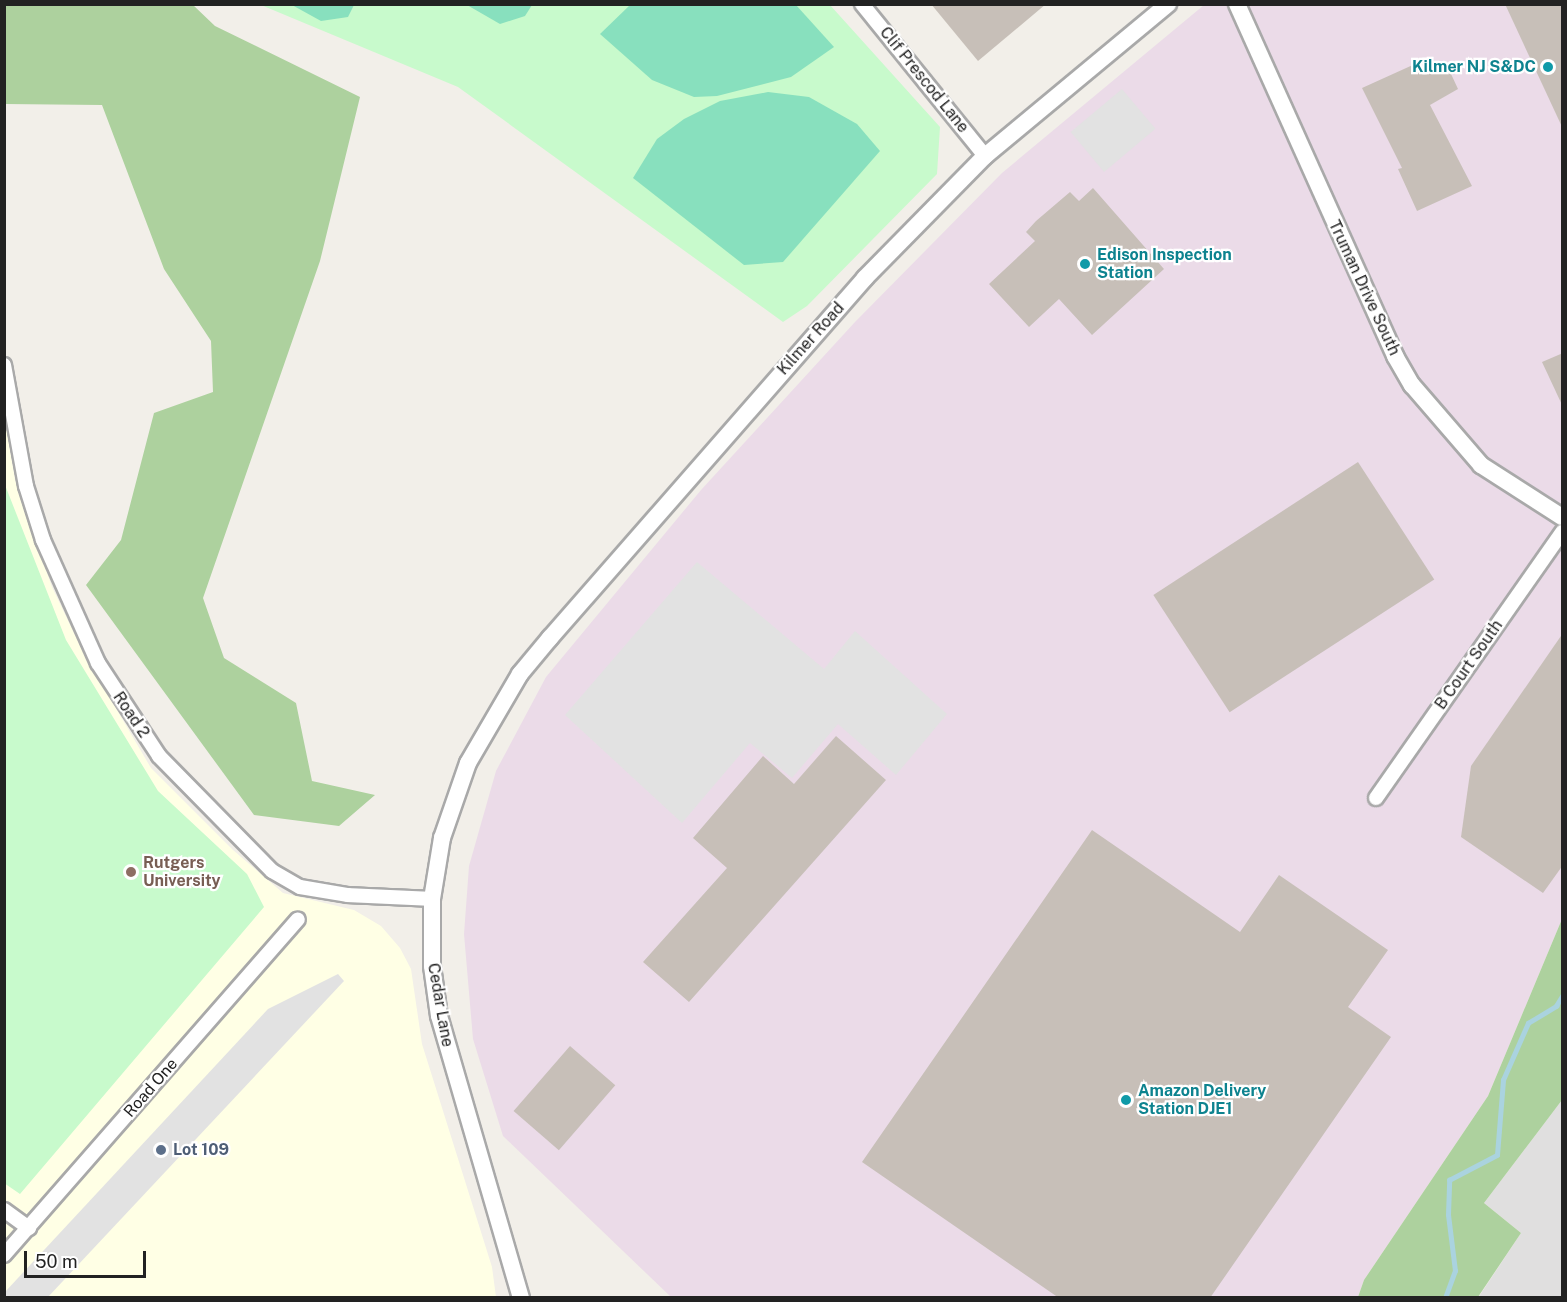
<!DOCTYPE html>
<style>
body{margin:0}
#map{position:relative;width:1567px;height:1302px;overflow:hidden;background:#f2efe9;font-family:"Public Sans",sans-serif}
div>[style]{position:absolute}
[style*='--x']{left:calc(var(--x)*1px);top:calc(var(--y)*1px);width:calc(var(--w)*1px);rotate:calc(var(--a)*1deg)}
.residential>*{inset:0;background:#e0dfdf}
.industrial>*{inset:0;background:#ebdbe8}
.education>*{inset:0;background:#ffffe5}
.forest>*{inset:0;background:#add19e}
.park>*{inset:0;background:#c8facc}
.pitch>*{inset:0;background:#88e0be}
.parking>*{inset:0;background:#e2e2e2;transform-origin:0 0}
.stream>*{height:4.5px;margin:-2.25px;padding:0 2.25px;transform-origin:2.25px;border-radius:2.25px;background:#aad3df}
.building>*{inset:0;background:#c7bfb8;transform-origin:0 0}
.roads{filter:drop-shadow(2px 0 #a9a9a9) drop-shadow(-2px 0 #a9a9a9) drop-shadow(0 2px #a9a9a9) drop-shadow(0 -2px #a9a9a9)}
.minor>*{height:14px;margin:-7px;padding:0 7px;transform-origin:7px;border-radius:7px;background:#fff}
.tertiary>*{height:16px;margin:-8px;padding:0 8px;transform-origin:8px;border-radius:8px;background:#fff}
.dots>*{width:16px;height:16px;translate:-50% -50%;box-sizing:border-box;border:3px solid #fff;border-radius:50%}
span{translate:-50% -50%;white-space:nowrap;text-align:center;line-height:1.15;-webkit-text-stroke:4.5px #fff;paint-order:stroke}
.culture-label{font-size:16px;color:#0d838f;font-weight:700}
.right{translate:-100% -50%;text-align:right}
.left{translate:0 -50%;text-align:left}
.street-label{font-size:16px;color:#222}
.education-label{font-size:16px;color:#785e54;font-weight:700}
.service-label{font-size:16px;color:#4e5e75;font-weight:700}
.frame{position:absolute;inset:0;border:6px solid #222;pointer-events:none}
.scale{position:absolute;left:24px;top:1251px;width:122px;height:27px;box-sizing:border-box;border:3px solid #222;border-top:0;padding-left:8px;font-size:18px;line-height:21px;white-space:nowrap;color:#222;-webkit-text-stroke:4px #fff;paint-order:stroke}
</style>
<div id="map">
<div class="residential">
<i style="clip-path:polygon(1562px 1100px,1562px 1297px,1478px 1298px,1521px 1233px,1484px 1203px)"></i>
</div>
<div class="industrial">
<i style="clip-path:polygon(1204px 5px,1562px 5px,1562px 919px,1488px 1096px,1364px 1280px,1358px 1297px,671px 1297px,503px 1136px,473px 1039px,464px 934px,469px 866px,496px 771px,546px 677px,701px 490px,855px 322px,1002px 173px)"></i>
</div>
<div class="education">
<i style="clip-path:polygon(4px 415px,15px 480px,52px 587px,84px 654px,151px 768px,233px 850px,283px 893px,354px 910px,381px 926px,400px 948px,411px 969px,422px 1044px,492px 1267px,496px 1297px,5px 1297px)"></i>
</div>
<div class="forest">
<i style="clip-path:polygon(4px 5px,193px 5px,215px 26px,360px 97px,320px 261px,203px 598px,224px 658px,296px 703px,312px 781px,375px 795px,339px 826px,254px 815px,86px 585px,121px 540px,154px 413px,213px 392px,211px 341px,164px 269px,102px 105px,5px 104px)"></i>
<i style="clip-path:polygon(1562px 919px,1562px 1100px,1484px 1203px,1521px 1233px,1478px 1297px,1358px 1297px,1364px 1280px,1488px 1096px)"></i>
</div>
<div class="park">
<i style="clip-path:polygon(261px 5px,830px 5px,940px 127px,937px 174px,807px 306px,783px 322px,458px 87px)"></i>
<i style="clip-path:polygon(5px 485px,66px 640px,158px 791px,247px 874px,264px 907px,20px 1194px,4px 1183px)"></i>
</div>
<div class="pitch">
<i style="clip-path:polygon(292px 5px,354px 5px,348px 17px,321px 21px)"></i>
<i style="clip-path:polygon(467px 5px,532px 4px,532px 5px,525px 16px,500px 24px)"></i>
<i style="clip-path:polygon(630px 5px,796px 5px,834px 47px,791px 77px,717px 96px,694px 97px,652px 80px,600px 34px)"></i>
<i style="clip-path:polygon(768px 92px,809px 97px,857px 124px,880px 151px,783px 262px,744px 265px,633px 178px,657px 139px,684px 119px,720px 101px)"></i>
</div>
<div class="parking">
<i style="left:1122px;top:89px;width:52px;height:67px;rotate:50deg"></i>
<i style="clip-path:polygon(697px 562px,824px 669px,855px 631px,947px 714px,896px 775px,838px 724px,792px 778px,750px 743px,682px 823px,565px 715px)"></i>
<i style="clip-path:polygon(338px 974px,344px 981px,48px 1297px,5px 1297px,5px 1292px,268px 1009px)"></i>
</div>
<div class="stream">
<i style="--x:1445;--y:1298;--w:29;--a:-70"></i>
<i style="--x:1455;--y:1271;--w:56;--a:-97.1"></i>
<i style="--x:1448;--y:1215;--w:35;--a:-88"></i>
<i style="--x:1449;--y:1180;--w:54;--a:-27.5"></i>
<i style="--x:1497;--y:1155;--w:75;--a:-85.4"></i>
<i style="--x:1503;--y:1080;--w:62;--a:-66.3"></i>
<i style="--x:1528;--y:1023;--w:33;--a:-31"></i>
<i style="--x:1556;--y:1006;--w:12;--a:-59"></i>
</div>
<div class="building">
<i style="clip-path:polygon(931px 4px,1046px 4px,978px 61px)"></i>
<i style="clip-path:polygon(1505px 4px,1563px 4px,1563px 129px)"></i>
<i style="clip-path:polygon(1445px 61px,1458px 89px,1430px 105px,1472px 186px,1417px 211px,1398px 169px,1402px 168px,1362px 88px,1415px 64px,1420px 73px)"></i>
<i style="clip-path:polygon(1093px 188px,1164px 269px,1092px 335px,1059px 299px,1029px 327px,989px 284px,1035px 241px,1026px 232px,1036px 221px,1070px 192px,1079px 201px)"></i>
<i style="clip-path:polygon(1563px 353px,1563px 407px,1542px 362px)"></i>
<i style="left:1358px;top:462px;width:140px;height:244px;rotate:57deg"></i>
<i style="clip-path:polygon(1563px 633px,1563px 865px,1543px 893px,1461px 837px,1471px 766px)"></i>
<i style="clip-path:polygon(836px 736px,886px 780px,689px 1002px,643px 962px,727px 868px,693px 838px,763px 756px,794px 784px)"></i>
<i style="clip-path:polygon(1092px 830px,1240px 932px,1279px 875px,1388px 950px,1348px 1007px,1391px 1037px,1210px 1298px,1059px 1298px,862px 1162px)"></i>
<i style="left:570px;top:1046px;width:60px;height:86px;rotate:41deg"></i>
</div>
<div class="roads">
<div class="minor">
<i style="--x:862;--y:4;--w:196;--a:51"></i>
<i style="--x:4;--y:365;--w:123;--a:79.7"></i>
<i style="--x:26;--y:486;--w:57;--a:72.5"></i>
<i style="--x:43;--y:540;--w:135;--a:65.9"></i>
<i style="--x:98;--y:663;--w:111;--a:56.7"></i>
<i style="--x:159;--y:756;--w:161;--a:45.5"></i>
<i style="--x:272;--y:871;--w:32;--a:30"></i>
<i style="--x:300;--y:887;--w:49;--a:9.5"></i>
<i style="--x:348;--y:895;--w:84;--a:2.7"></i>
<i style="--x:1376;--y:798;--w:325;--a:-55"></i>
<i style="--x:4;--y:1210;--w:31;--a:36"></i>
<i style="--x:4;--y:1255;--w:446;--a:-48.8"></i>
</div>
<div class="tertiary">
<i style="--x:1237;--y:4;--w:386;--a:65.8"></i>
<i style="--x:1395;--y:356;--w:34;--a:60"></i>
<i style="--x:1412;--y:385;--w:106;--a:49.2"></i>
<i style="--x:1481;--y:465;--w:96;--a:32.7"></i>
<i style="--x:521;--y:1298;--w:294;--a:-106.2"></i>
<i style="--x:439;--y:1016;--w:50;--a:-98"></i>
<i style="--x:432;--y:966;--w:67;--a:-90"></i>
<i style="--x:432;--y:899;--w:62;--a:-80.7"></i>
<i style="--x:442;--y:838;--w:79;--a:-70.9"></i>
<i style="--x:468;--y:763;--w:103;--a:-59.7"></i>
<i style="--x:520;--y:674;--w:47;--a:-50.2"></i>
<i style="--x:550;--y:638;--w:478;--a:-48.8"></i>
<i style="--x:865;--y:278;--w:171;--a:-45.5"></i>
<i style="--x:985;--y:156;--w:238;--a:-39.7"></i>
</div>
</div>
<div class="dots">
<i style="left:1548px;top:67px;background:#0f9aa8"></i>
<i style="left:1085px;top:264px;background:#0f9aa8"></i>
<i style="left:131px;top:872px;background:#8d6e63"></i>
<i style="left:1126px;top:1100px;background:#0f9aa8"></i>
<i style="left:161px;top:1150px;background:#5c6f8a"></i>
</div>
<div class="culture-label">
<span class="right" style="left:1536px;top:67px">Kilmer NJ S&amp;DC</span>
<span class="left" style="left:1097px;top:264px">Edison Inspection<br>Station</span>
<span class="left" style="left:1138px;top:1100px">Amazon Delivery<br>Station DJE1</span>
</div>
<div class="street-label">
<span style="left:924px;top:80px;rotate:51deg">Clif Prescod Lane</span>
<span style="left:1364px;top:288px;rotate:65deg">Truman Drive South</span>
<span style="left:811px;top:339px;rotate:-48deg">Kilmer Road</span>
<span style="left:1469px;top:665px;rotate:-55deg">B Court South</span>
<span style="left:131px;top:715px;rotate:56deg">Road 2</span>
<span style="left:440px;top:1005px;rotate:80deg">Cedar Lane</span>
<span style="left:151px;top:1088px;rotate:-49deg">Road One</span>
</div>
<div class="education-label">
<span class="left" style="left:143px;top:872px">Rutgers<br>University</span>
</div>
<div class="service-label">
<span class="left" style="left:173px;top:1150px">Lot 109</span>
</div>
<div class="frame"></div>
<div class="scale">50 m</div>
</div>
